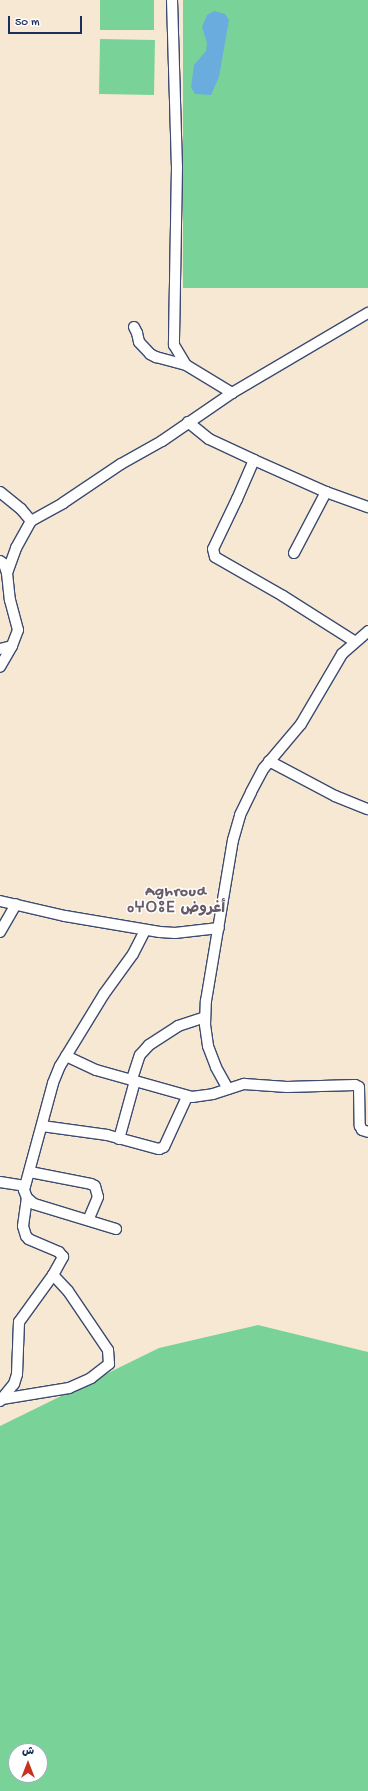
<!DOCTYPE html>
<meta charset="utf-8">
<style>
body{margin:0}
#map{position:relative;width:368px;height:1791px;overflow:hidden;background:#f7e8d3;font-family:"Gochi Hand","Playpen Sans Arabic","Noto Sans Tifinagh",sans-serif}
div>[style]{position:absolute}
[style*='--x']{left:calc(var(--x)*1px);top:calc(var(--y)*1px);width:calc(var(--w)*1px);rotate:calc(var(--a)*1deg)}
.green>*{inset:0;background:#79d399;transform-origin:0 0}
.water>*{inset:0;background:#6aacde}
.roads{filter:drop-shadow(1px 0 #3c4b70) drop-shadow(-1px 0 #3c4b70) drop-shadow(0 1px #3c4b70) drop-shadow(0 -1px #3c4b70)}
.minor>*{height:10px;margin:-5px;padding:0 5px;transform-origin:5px;border-radius:5px;background:#fff}
span{translate:-50% -50%;white-space:nowrap;text-align:center;line-height:1.15;-webkit-text-stroke:3px #fff;paint-order:stroke}
.district-label{font-size:15px;color:#675b67;font-weight:700;letter-spacing:1px}
.north{position:absolute;left:8px;top:1743px;width:40px;height:40px;box-sizing:border-box;background:#fff;border:1px solid #a4acbf;border-radius:50%;rotate:0deg;font-size:11px;font-weight:700;line-height:16px;text-align:center;color:#1b2f5e}
.north::after{content:'';display:block;margin:auto;width:14px;height:18px;background:#c8321e;clip-path:polygon(50% 0,100% 100%,50% 72%,0 100%)}
.scale{position:absolute;left:8px;top:16px;width:74px;height:18px;box-sizing:border-box;border:2px solid #1b2f5e;border-top:0;padding-left:5px;font-size:12px;line-height:14px;white-space:nowrap;color:#1b2f5e;-webkit-text-stroke:3px #fff;paint-order:stroke}
</style>
<div id="map">
<div class="green">
<i style="left:100px;top:0;width:54px;height:30px"></i>
<i style="left:183px;top:0;width:185px;height:288px"></i>
<i style="left:100px;top:39px;width:55px;height:55px;rotate:1deg"></i>
<i style="clip-path:polygon(evenodd,258px 1325px,368px 1352px,368px 1791px,0 1791px,0 1426px,159px 1348px,258px 1325px,16px 1751px,40px 1751px,40px 1775px,16px 1775px,16px 1751px)"></i>
</div>
<div class="water">
<i style="clip-path:polygon(214px 11px,225px 14px,229px 20px,219px 77px,211px 95px,195px 94px,191px 87px,194px 65px,206px 51px,207px 43px,202px 27px,207px 15px)"></i>
</div>
<div class="roads">
<div class="minor">
<i style="--x:172;--y:0;--w:167;--a:88.3"></i>
<i style="--x:177;--y:167;--w:178;--a:91"></i>
<i style="--x:174;--y:345;--w:23;--a:59"></i>
<i style="--x:186;--y:365;--w:54;--a:31.3"></i>
<i style="--x:134;--y:327;--w:7;--a:63"></i>
<i style="--x:137;--y:333;--w:9;--a:77"></i>
<i style="--x:139;--y:342;--w:16;--a:47"></i>
<i style="--x:150;--y:354;--w:7;--a:27"></i>
<i style="--x:156;--y:357;--w:31;--a:15"></i>
<i style="--x:188;--y:422;--w:27;--a:39"></i>
<i style="--x:209;--y:439;--w:50;--a:25"></i>
<i style="--x:254;--y:460;--w:79;--a:24"></i>
<i style="--x:326;--y:492;--w:45;--a:19.7"></i>
<i style="--x:254;--y:460;--w:43;--a:113.6"></i>
<i style="--x:237;--y:499;--w:55;--a:115.6"></i>
<i style="--x:213;--y:549;--w:8;--a:76"></i>
<i style="--x:215;--y:557;--w:78;--a:29.8"></i>
<i style="--x:283;--y:596;--w:84;--a:32.4"></i>
<i style="--x:0;--y:492;--w:27;--a:39"></i>
<i style="--x:21;--y:509;--w:16;--a:50"></i>
<i style="--x:294;--y:553;--w:69;--a:-62.3"></i>
<i style="--x:0;--y:561;--w:5;--a:37"></i>
<i style="--x:4;--y:564;--w:9;--a:72"></i>
<i style="--x:7;--y:573;--w:27;--a:84"></i>
<i style="--x:10;--y:600;--w:31;--a:75"></i>
<i style="--x:18;--y:630;--w:17;--a:111"></i>
<i style="--x:12;--y:646;--w:24;--a:120"></i>
<i style="--x:7;--y:573;--w:27;--a:-70"></i>
<i style="--x:16;--y:548;--w:31;--a:-61"></i>
<i style="--x:31;--y:521;--w:37;--a:-29"></i>
<i style="--x:63;--y:503;--w:70;--a:-33.9"></i>
<i style="--x:121;--y:464;--w:47;--a:-29.3"></i>
<i style="--x:162;--y:441;--w:85;--a:-34.4"></i>
<i style="--x:232;--y:393;--w:158;--a:-30.5"></i>
<i style="--x:0;--y:649;--w:12;--a:-14"></i>
<i style="--x:269;--y:761;--w:75;--a:27.9"></i>
<i style="--x:335;--y:796;--w:35;--a:22"></i>
<i style="--x:0;--y:901;--w:67;--a:13"></i>
<i style="--x:65;--y:916;--w:96;--a:9.6"></i>
<i style="--x:160;--y:932;--w:15;--a:4"></i>
<i style="--x:175;--y:933;--w:44;--a:-6.5"></i>
<i style="--x:0;--y:932;--w:32;--a:-60"></i>
<i style="--x:66;--y:1056;--w:33;--a:25"></i>
<i style="--x:96;--y:1070;--w:100;--a:15.7"></i>
<i style="--x:192;--y:1097;--w:21;--a:-8"></i>
<i style="--x:213;--y:1094;--w:33;--a:-18"></i>
<i style="--x:244;--y:1084;--w:43;--a:4"></i>
<i style="--x:287;--y:1087;--w:68;--a:-1.7"></i>
<i style="--x:355;--y:1085;--w:4;--a:27"></i>
<i style="--x:359;--y:1087;--w:39;--a:89"></i>
<i style="--x:360;--y:1126;--w:4;--a:63"></i>
<i style="--x:362;--y:1130;--w:6;--a:18"></i>
<i style="--x:132;--y:1079;--w:25;--a:-72"></i>
<i style="--x:140;--y:1055;--w:13;--a:-48"></i>
<i style="--x:149;--y:1045;--w:35;--a:-33"></i>
<i style="--x:178;--y:1026;--w:28;--a:-18"></i>
<i style="--x:228;--y:1089;--w:25;--a:-119"></i>
<i style="--x:216;--y:1067;--w:22;--a:-111"></i>
<i style="--x:208;--y:1046;--w:21;--a:-98"></i>
<i style="--x:205;--y:1025;--w:24;--a:-88"></i>
<i style="--x:206;--y:1001;--w:163;--a:-80.5"></i>
<i style="--x:233;--y:840;--w:26;--a:-74"></i>
<i style="--x:240;--y:815;--w:25;--a:-64"></i>
<i style="--x:251;--y:792;--w:27;--a:-62"></i>
<i style="--x:264;--y:768;--w:57;--a:-49.9"></i>
<i style="--x:301;--y:724;--w:81;--a:-59.6"></i>
<i style="--x:342;--y:654;--w:35;--a:-41"></i>
<i style="--x:42;--y:1126;--w:66;--a:7.9"></i>
<i style="--x:107;--y:1135;--w:54;--a:15.1"></i>
<i style="--x:159;--y:1149;--w:5;--a:-22"></i>
<i style="--x:164;--y:1147;--w:55;--a:-65.3"></i>
<i style="--x:119;--y:1139;--w:60;--a:-74.6"></i>
<i style="--x:30;--y:1172;--w:62;--a:11.1"></i>
<i style="--x:91;--y:1184;--w:4;--a:27"></i>
<i style="--x:95;--y:1186;--w:11;--a:75"></i>
<i style="--x:98;--y:1197;--w:25;--a:113"></i>
<i style="--x:0;--y:1182;--w:25;--a:9"></i>
<i style="--x:116;--y:1229;--w:86;--a:-163"></i>
<i style="--x:34;--y:1204;--w:9;--a:-139"></i>
<i style="--x:27;--y:1198;--w:9;--a:-111"></i>
<i style="--x:24;--y:1190;--w:111;--a:-74.8"></i>
<i style="--x:53;--y:1083;--w:18;--a:-68"></i>
<i style="--x:60;--y:1066;--w:84;--a:-58.6"></i>
<i style="--x:104;--y:994;--w:49;--a:-54.1"></i>
<i style="--x:133;--y:954;--w:27;--a:-63"></i>
<i style="--x:2;--y:1399;--w:68;--a:-9.3"></i>
<i style="--x:69;--y:1388;--w:24;--a:-24"></i>
<i style="--x:91;--y:1378;--w:23;--a:-38"></i>
<i style="--x:109;--y:1364;--w:14;--a:-94"></i>
<i style="--x:108;--y:1350;--w:71;--a:-124.1"></i>
<i style="--x:68;--y:1291;--w:22;--a:-133"></i>
<i style="--x:0;--y:1401;--w:22;--a:-51"></i>
<i style="--x:14;--y:1384;--w:10;--a:-73"></i>
<i style="--x:17;--y:1374;--w:52;--a:-87.8"></i>
<i style="--x:19;--y:1322;--w:58;--a:-54.1"></i>
<i style="--x:53;--y:1275;--w:21;--a:-61"></i>
<i style="--x:63;--y:1257;--w:6;--a:-129"></i>
<i style="--x:59;--y:1252;--w:33;--a:-157"></i>
<i style="--x:29;--y:1239;--w:4;--a:-135"></i>
<i style="--x:26;--y:1236;--w:10;--a:-107"></i>
<i style="--x:23;--y:1226;--w:28;--a:-82"></i>
</div>
</div>
<div class="district-label">
<span style="left:176px;top:901px">Aghroud<br>ⴰⵖⵔⵓⴹ أغروض</span>
</div>
<div class="north">ش</div>
<div class="scale">50 m</div>
</div>
